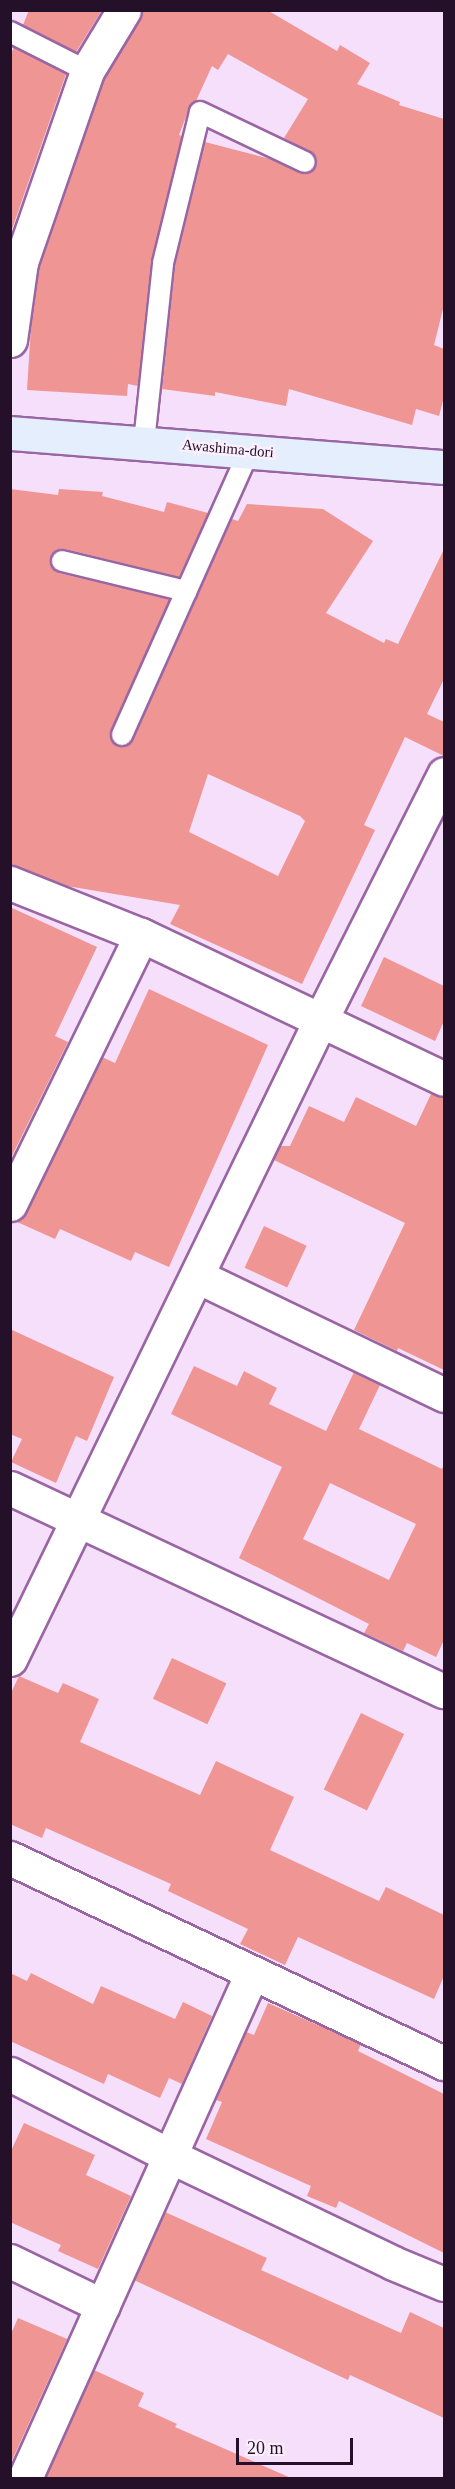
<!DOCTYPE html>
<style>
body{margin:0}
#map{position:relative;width:455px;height:2489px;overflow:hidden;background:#f6dffa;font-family:Georgia,serif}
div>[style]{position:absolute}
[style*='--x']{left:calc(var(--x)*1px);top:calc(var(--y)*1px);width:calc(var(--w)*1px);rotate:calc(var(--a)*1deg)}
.building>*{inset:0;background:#ef9594;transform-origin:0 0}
.roads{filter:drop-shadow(2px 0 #9965a3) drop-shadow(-2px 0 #9965a3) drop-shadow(0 2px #9965a3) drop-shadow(0 -2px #9965a3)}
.service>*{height:20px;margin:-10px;padding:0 10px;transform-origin:10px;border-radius:10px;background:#fff}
.minor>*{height:33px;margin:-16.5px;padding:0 16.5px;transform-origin:16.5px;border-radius:16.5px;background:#fff}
.secondary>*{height:33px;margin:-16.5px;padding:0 16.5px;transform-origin:16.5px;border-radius:16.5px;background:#e5eefc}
span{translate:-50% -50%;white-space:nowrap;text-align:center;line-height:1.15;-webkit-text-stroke:5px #fcf0fe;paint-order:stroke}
.street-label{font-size:15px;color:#251029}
.frame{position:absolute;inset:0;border:12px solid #251029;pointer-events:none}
.scale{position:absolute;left:236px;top:2438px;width:117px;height:27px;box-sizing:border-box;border:3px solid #251029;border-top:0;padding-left:8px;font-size:18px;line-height:21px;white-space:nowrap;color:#251029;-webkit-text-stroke:4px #fcf0fe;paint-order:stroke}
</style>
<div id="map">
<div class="building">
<i style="clip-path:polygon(29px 10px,102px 10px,76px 52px,23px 25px)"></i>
<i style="clip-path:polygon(143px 10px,267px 10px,337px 51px,340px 45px,370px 63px,357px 84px,400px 102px,399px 105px,444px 119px,444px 305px,434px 345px,444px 349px,444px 397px,439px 416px,416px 409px,412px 425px,289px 389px,286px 406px,215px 392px,215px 396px,162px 389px,175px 265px,205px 142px,270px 159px,300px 173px,311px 172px,316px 167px,314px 155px,284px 138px,308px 99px,228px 54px,218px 70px,212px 66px,196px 101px,189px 109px,179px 135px,182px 136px,151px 262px,138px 386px,128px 384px,127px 396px,27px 390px,31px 326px,39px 266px,104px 79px,140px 20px)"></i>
<i style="clip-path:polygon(14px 47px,66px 74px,10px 235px,10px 56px)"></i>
<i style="clip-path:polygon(evenodd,10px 489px,58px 495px,59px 489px,103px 492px,102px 496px,164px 512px,167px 502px,208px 513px,179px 577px,65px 549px,58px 550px,51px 558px,51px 565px,59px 573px,170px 599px,111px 730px,112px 742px,123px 747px,133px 740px,232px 519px,238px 521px,247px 504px,323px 509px,373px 541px,326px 613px,384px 643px,386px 639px,398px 644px,444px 549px,444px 679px,427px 714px,444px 722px,444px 756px,405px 737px,364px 825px,375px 830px,302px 984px,170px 924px,180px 905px,67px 886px,10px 865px,10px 489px,208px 774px,300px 816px,305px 821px,278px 876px,189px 832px,208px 774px)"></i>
<i style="clip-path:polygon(10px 907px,97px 947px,55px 1036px,68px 1042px,10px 1160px)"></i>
<i style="clip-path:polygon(384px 957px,444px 986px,444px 1021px,435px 1041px,361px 1006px)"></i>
<i style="clip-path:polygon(149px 989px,268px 1045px,169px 1267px,135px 1252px,131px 1261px,60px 1229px,55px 1239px,15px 1221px,27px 1212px,102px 1057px,115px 1063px)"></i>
<i style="clip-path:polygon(431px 1094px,444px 1098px,444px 1370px,398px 1348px,397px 1351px,354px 1330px,405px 1223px,274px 1160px,280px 1146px,290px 1146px,309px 1106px,344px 1122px,356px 1097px,416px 1126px)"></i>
<i style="left:264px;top:1226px;width:47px;height:46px;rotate:25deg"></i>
<i style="clip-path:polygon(10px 1329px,114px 1377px,87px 1441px,76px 1436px,56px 1483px,11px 1462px,22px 1439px,10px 1434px)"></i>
<i style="clip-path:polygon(evenodd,194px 1366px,237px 1386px,244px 1371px,277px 1388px,269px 1404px,326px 1431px,354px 1372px,380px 1385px,359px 1429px,442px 1469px,444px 1464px,444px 1640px,436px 1657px,407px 1643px,403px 1651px,364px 1633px,369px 1624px,239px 1558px,282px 1467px,171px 1414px,194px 1366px,330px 1483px,416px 1524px,389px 1580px,303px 1539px,330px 1483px)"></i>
<i style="left:172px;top:1658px;width:60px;height:45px;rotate:25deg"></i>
<i style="clip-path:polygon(19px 1676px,58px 1693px,63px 1683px,99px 1699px,80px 1742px,200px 1795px,216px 1761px,294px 1797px,270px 1850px,379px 1901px,386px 1887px,444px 1915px,444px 1976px,434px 1999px,298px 1937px,285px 1965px,240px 1944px,248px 1929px,168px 1891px,171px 1884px,46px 1828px,42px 1838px,10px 1824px,10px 1695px)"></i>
<i style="left:361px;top:1713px;width:48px;height:85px;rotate:26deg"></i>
<i style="clip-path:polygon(10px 1973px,27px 1981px,31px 1973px,93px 2004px,101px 1986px,175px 2019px,183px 2002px,212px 2016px,182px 2084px,169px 2078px,160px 2098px,108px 2074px,104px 2084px,10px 2041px)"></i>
<i style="clip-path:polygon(268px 2003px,361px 2044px,358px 2051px,444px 2094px,444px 2253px,339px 2201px,336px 2208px,307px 2196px,311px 2186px,206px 2139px,222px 2102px,216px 2100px,246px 2032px,254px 2035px)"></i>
<i style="clip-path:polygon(24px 2123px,95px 2155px,86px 2175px,131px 2196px,98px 2269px,58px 2251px,61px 2245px,10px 2222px,10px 2153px)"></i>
<i style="clip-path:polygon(165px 2212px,267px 2258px,261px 2270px,401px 2333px,410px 2312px,444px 2328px,444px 2418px,350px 2375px,348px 2380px,134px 2280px)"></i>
<i style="clip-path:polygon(18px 2318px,67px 2339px,10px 2465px,10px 2336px)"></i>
<i style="clip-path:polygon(94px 2370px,144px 2393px,138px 2406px,177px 2424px,175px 2427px,291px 2478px,45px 2478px)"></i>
</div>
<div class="roads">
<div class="service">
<i style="--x:10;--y:32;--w:86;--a:26.9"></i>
<i style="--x:144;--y:442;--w:180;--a:-83.9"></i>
<i style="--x:163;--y:263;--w:155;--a:-76.2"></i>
<i style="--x:200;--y:112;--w:116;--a:25.5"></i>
<i style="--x:62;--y:561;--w:128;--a:13.6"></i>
<i style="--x:122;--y:735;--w:311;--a:-65.9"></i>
</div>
<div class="minor">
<i style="--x:10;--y:340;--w:79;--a:-82"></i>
<i style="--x:21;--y:262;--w:202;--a:-70.9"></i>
<i style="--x:87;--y:71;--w:71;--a:-58.8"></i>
<i style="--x:10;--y:883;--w:141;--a:21.7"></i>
<i style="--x:141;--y:935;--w:335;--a:25.4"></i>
<i style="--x:10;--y:1204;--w:299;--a:-64"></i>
<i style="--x:197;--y:1276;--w:274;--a:25.7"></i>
<i style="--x:10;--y:1488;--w:479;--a:25.1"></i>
<i style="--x:10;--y:1659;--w:712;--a:-64.08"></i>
<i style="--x:321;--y:1019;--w:274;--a:-63.3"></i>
<i style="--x:10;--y:1858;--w:480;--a:25.3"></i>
<i style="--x:10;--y:2074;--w:180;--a:27.1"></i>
<i style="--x:170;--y:2156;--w:247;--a:25.6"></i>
<i style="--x:393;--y:2263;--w:55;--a:22.4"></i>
<i style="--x:10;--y:2261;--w:103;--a:25.8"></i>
<i style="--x:25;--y:2478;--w:554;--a:-65.8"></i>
</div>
<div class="secondary">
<i style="--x:10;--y:433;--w:435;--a:4.5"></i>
</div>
</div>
<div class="street-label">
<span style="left:228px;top:449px;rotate:5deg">Awashima-dori</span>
</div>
<div class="frame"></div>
<div class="scale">20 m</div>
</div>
